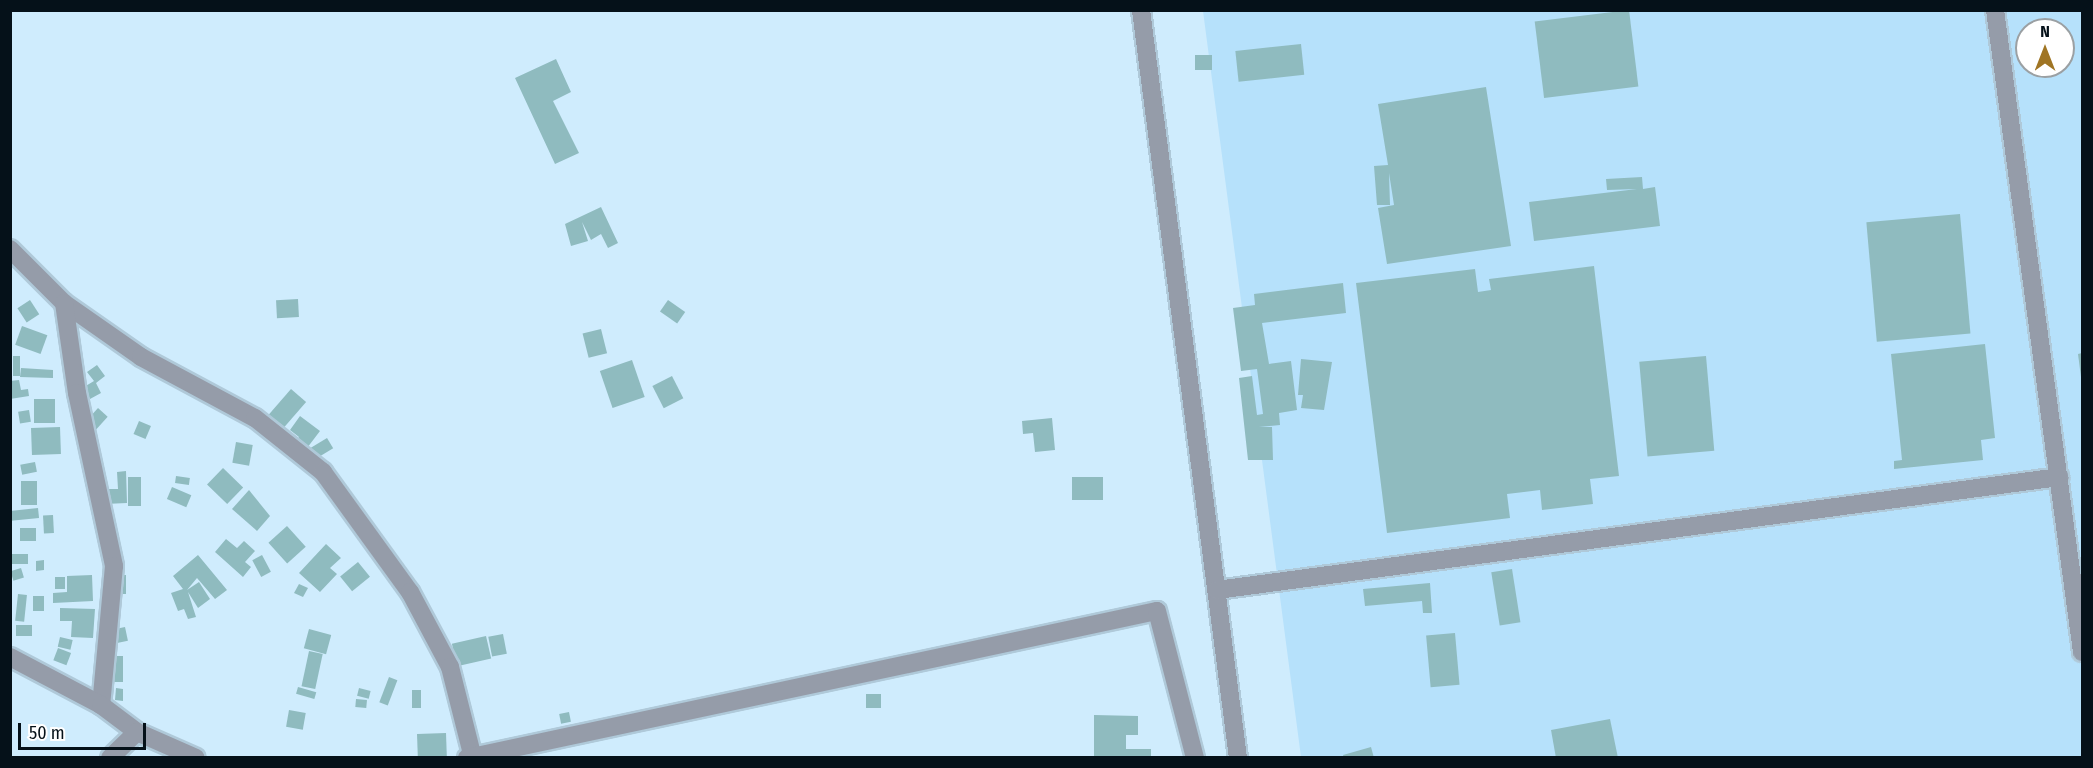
<!DOCTYPE html>
<style>
body{margin:0}
#map{position:relative;width:2093px;height:768px;overflow:hidden;background:#cfecfd;font-family:"Fira Sans Condensed",sans-serif}
div>[style]{position:absolute}
[style*='--x']{left:calc(var(--x)*1px);top:calc(var(--y)*1px);width:calc(var(--w)*1px);rotate:calc(var(--a)*1deg)}
.built>*{inset:0;background:#b6e1fb}
.building>*{inset:0;background:#8fbbbf;transform-origin:0 0}
.roads{filter:drop-shadow(2px 0 #afc9d9) drop-shadow(-2px 0 #afc9d9) drop-shadow(0 2px #afc9d9) drop-shadow(0 -2px #afc9d9)}
.minor>*{height:18px;margin:-9px;padding:0 9px;transform-origin:9px;border-radius:9px;background:#959ca9}
span{translate:-50% -50%;white-space:nowrap;text-align:center;line-height:1.15;-webkit-text-stroke:5px #fff;paint-order:stroke}
.frame{position:absolute;inset:0;border:12px solid #051119;pointer-events:none}
.north{position:absolute;left:2015px;top:18px;width:60px;height:60px;box-sizing:border-box;background:#fff;border:2px solid #9ba0a3;border-radius:50%;rotate:0deg;font-size:16px;font-weight:700;line-height:24px;text-align:center;color:#051119}
.north::after{content:'';display:block;margin:auto;width:21px;height:27px;background:#a07524;clip-path:polygon(50% 0,100% 100%,50% 72%,0 100%)}
.scale{position:absolute;left:18px;top:723px;width:128px;height:27px;box-sizing:border-box;border:3px solid #051119;border-top:0;padding-left:8px;font-size:18px;line-height:21px;white-space:nowrap;color:#051119;-webkit-text-stroke:4px #fff;paint-order:stroke}
</style>
<div id="map">
<div class="built">
<i style="clip-path:polygon(evenodd,1203px 11px,2082px 11px,2082px 757px,1301px 757px,1203px 11px,2027px 30px,2063px 30px,2063px 66px,2027px 66px,2027px 30px)"></i>
</div>
<div class="building">
<i style="left:1629px;top:10px;width:77px;height:95px;rotate:83deg"></i>
<i style="left:1301px;top:44px;width:31px;height:66px;rotate:84deg"></i>
<i style="left:1195px;top:55px;width:17px;height:15px"></i>
<i style="clip-path:polygon(556px 59px,571px 92px,553px 101px,579px 153px,555px 164px,515px 78px)"></i>
<i style="clip-path:polygon(1486px 87px,1511px 246px,1387px 264px,1378px 208px,1394px 205px,1389px 173px,1390px 205px,1377px 205px,1374px 166px,1388px 165px,1378px 104px)"></i>
<i style="clip-path:polygon(1642px 177px,1643px 189px,1655px 187px,1660px 226px,1534px 241px,1529px 202px,1637px 189px,1607px 190px,1606px 179px)"></i>
<i style="clip-path:polygon(601px 207px,618px 243px,608px 248px,601px 234px,591px 240px,582px 222px,588px 241px,571px 246px,565px 224px)"></i>
<i style="left:1960px;top:214px;width:120px;height:94px;rotate:85deg"></i>
<i style="clip-path:polygon(1594px 266px,1619px 476px,1590px 479px,1593px 504px,1542px 510px,1540px 490px,1507px 494px,1510px 518px,1387px 533px,1356px 283px,1475px 269px,1478px 292px,1491px 290px,1489px 279px)"></i>
<i style="clip-path:polygon(1343px 283px,1346px 313px,1262px 323px,1269px 364px,1291px 361px,1297px 410px,1279px 413px,1280px 425px,1259px 427px,1272px 427px,1273px 460px,1248px 460px,1239px 378px,1252px 376px,1257px 415px,1263px 414px,1257px 369px,1241px 371px,1233px 308px,1255px 305px,1254px 294px)"></i>
<i style="left:298px;top:299px;width:18px;height:22px;rotate:87deg"></i>
<i style="left:30px;top:300px;width:17px;height:15px;rotate:57deg"></i>
<i style="left:668px;top:300px;width:21px;height:14px;rotate:35deg"></i>
<i style="left:22px;top:326px;width:27px;height:20px;rotate:20deg"></i>
<i style="left:601px;top:329px;width:25px;height:19px;rotate:76deg"></i>
<i style="clip-path:polygon(1985px 344px,1995px 438px,1981px 440px,1983px 460px,1894px 469px,1894px 461px,1902px 460px,1891px 354px)"></i>
<i style="clip-path:polygon(2082px 353px,2082px 377px,2081px 377px,2078px 354px)"></i>
<i style="left:13px;top:356px;width:7px;height:20px"></i>
<i style="left:1706px;top:356px;width:95px;height:67px;rotate:85deg"></i>
<i style="clip-path:polygon(1301px 359px,1332px 362px,1324px 410px,1301px 408px,1303px 395px,1298px 395px)"></i>
<i style="left:632px;top:360px;width:39px;height:34px;rotate:71deg"></i>
<i style="clip-path:polygon(97px 365px,105px 376px,96px 383px,101px 393px,90px 399px,84px 387px,94px 381px,87px 372px)"></i>
<i style="clip-path:polygon(21px 368px,53px 370px,53px 378px,20px 377px)"></i>
<i style="left:672px;top:376px;width:25px;height:22px;rotate:63deg"></i>
<i style="clip-path:polygon(19px 380px,21px 390px,28px 389px,29px 396px,10px 399px,10px 381px)"></i>
<i style="left:291px;top:389px;width:20px;height:39px;rotate:41deg"></i>
<i style="left:34px;top:399px;width:21px;height:24px"></i>
<i style="left:98px;top:408px;width:13px;height:32px;rotate:42deg"></i>
<i style="left:29px;top:410px;width:12px;height:11px;rotate:81deg"></i>
<i style="clip-path:polygon(300px 416px,320px 431px,304px 452px,294px 444px,299px 437px,290px 430px)"></i>
<i style="clip-path:polygon(1052px 418px,1055px 450px,1035px 452px,1033px 433px,1023px 434px,1022px 421px)"></i>
<i style="left:139px;top:421px;width:13px;height:14px;rotate:23deg"></i>
<i style="left:60px;top:427px;width:27px;height:29px;rotate:88deg"></i>
<i style="left:327px;top:438px;width:12px;height:27px;rotate:59deg"></i>
<i style="left:236px;top:442px;width:17px;height:21px;rotate:10deg"></i>
<i style="left:35px;top:462px;width:10px;height:15px;rotate:79deg"></i>
<i style="left:223px;top:468px;width:28px;height:23px;rotate:44deg"></i>
<i style="clip-path:polygon(126px 471px,127px 503px,105px 504px,104px 489px,118px 489px,117px 472px)"></i>
<i style="left:176px;top:476px;width:14px;height:7px;rotate:8deg"></i>
<i style="left:128px;top:477px;width:13px;height:29px"></i>
<i style="left:1103px;top:477px;width:23px;height:31px;rotate:90deg"></i>
<i style="left:21px;top:481px;width:16px;height:24px"></i>
<i style="left:172px;top:487px;width:21px;height:13px;rotate:23deg"></i>
<i style="clip-path:polygon(249px 490px,270px 516px,257px 531px,232px 509px)"></i>
<i style="left:38px;top:508px;width:10px;height:28px;rotate:84deg"></i>
<i style="left:53px;top:515px;width:18px;height:10px;rotate:87deg"></i>
<i style="left:287px;top:526px;width:28px;height:25px;rotate:48deg"></i>
<i style="left:20px;top:528px;width:16px;height:13px"></i>
<i style="clip-path:polygon(226px 539px,237px 548px,244px 541px,255px 551px,245px 562px,251px 567px,243px 577px,215px 552px)"></i>
<i style="clip-path:polygon(326px 544px,341px 558px,330px 568px,337px 574px,320px 592px,299px 573px)"></i>
<i style="left:10px;top:554px;width:18px;height:10px"></i>
<i style="clip-path:polygon(198px 555px,227px 590px,215px 599px,197px 578px,187px 590px,199px 582px,210px 599px,198px 608px,188px 592px,196px 617px,188px 619px,184px 609px,178px 611px,171px 593px,183px 589px,173px 576px)"></i>
<i style="left:262px;top:555px;width:19px;height:11px;rotate:62deg"></i>
<i style="clip-path:polygon(44px 560px,44px 570px,36px 571px,36px 561px)"></i>
<i style="left:358px;top:562px;width:19px;height:23px;rotate:51deg"></i>
<i style="left:21px;top:568px;width:10px;height:11px;rotate:73deg"></i>
<i style="left:1512px;top:569px;width:54px;height:21px;rotate:81deg"></i>
<i style="clip-path:polygon(92px 575px,93px 601px,53px 603px,53px 593px,67px 592px,67px 576px)"></i>
<i style="left:115px;top:575px;width:11px;height:19px"></i>
<i style="left:55px;top:577px;width:10px;height:12px"></i>
<i style="clip-path:polygon(1430px 583px,1432px 613px,1423px 613px,1422px 601px,1365px 606px,1363px 589px)"></i>
<i style="clip-path:polygon(299px 584px,308px 588px,303px 597px,294px 593px)"></i>
<i style="left:18px;top:594px;width:9px;height:27px;rotate:6deg"></i>
<i style="left:33px;top:596px;width:11px;height:15px"></i>
<i style="clip-path:polygon(60px 608px,95px 609px,93px 638px,71px 637px,72px 621px,60px 621px)"></i>
<i style="left:16px;top:625px;width:16px;height:11px"></i>
<i style="left:125px;top:627px;width:14px;height:11px;rotate:78deg"></i>
<i style="left:309px;top:629px;width:23px;height:20px;rotate:15deg"></i>
<i style="left:1455px;top:633px;width:52px;height:29px;rotate:85deg"></i>
<i style="left:503px;top:634px;width:20px;height:15px;rotate:79deg"></i>
<i style="left:486px;top:636px;width:23px;height:35px;rotate:77deg"></i>
<i style="left:60px;top:637px;width:13px;height:10px;rotate:13deg"></i>
<i style="left:58px;top:648px;width:14px;height:13px;rotate:21deg"></i>
<i style="left:309px;top:651px;width:14px;height:36px;rotate:12deg"></i>
<i style="left:109px;top:656px;width:14px;height:26px"></i>
<i style="left:389px;top:677px;width:9px;height:27px;rotate:21deg"></i>
<i style="left:298px;top:687px;width:19px;height:7px;rotate:16deg"></i>
<i style="clip-path:polygon(116px 688px,123px 689px,123px 701px,115px 700px)"></i>
<i style="left:359px;top:688px;width:12px;height:8px;rotate:14deg"></i>
<i style="left:412px;top:690px;width:9px;height:18px"></i>
<i style="left:866px;top:694px;width:15px;height:14px"></i>
<i style="left:356px;top:699px;width:11px;height:8px;rotate:5deg"></i>
<i style="left:289px;top:710px;width:17px;height:17px;rotate:10deg"></i>
<i style="left:569px;top:712px;width:10px;height:10px;rotate:79deg"></i>
<i style="clip-path:polygon(1094px 715px,1138px 716px,1138px 735px,1126px 735px,1126px 749px,1151px 749px,1151px 758px,1094px 758px)"></i>
<i style="clip-path:polygon(1610px 719px,1618px 758px,1556px 758px,1551px 730px)"></i>
<i style="left:446px;top:733px;width:23px;height:29px;rotate:88deg"></i>
<i style="clip-path:polygon(1371px 747px,1374px 758px,1344px 758px,1343px 755px)"></i>
</div>
<div class="roads">
<div class="minor">
<i style="--x:1141;--y:10;--w:754;--a:82.61"></i>
<i style="--x:1995;--y:10;--w:648;--a:82.28"></i>
<i style="--x:10;--y:249;--w:76;--a:45"></i>
<i style="--x:64;--y:303;--w:94;--a:35"></i>
<i style="--x:141;--y:357;--w:129;--a:28.2"></i>
<i style="--x:255;--y:418;--w:87;--a:38.5"></i>
<i style="--x:323;--y:472;--w:148;--a:54.1"></i>
<i style="--x:410;--y:592;--w:85;--a:61.9"></i>
<i style="--x:450;--y:667;--w:94;--a:75.8"></i>
<i style="--x:64;--y:303;--w:91;--a:81.8"></i>
<i style="--x:77;--y:393;--w:177;--a:77.9"></i>
<i style="--x:114;--y:566;--w:140;--a:95.3"></i>
<i style="--x:1217;--y:590;--w:850;--a:-7.64"></i>
<i style="--x:10;--y:657;--w:103;--a:27.8"></i>
<i style="--x:101;--y:705;--w:45;--a:36.9"></i>
<i style="--x:137;--y:732;--w:64;--a:23.8"></i>
<i style="--x:110;--y:758;--w:37;--a:-44"></i>
<i style="--x:467;--y:758;--w:705;--a:-12.03"></i>
<i style="--x:1157;--y:611;--w:152;--a:75.5"></i>
</div>
</div>
<div class="frame"></div>
<div class="north">N</div>
<div class="scale">50 m</div>
</div>
